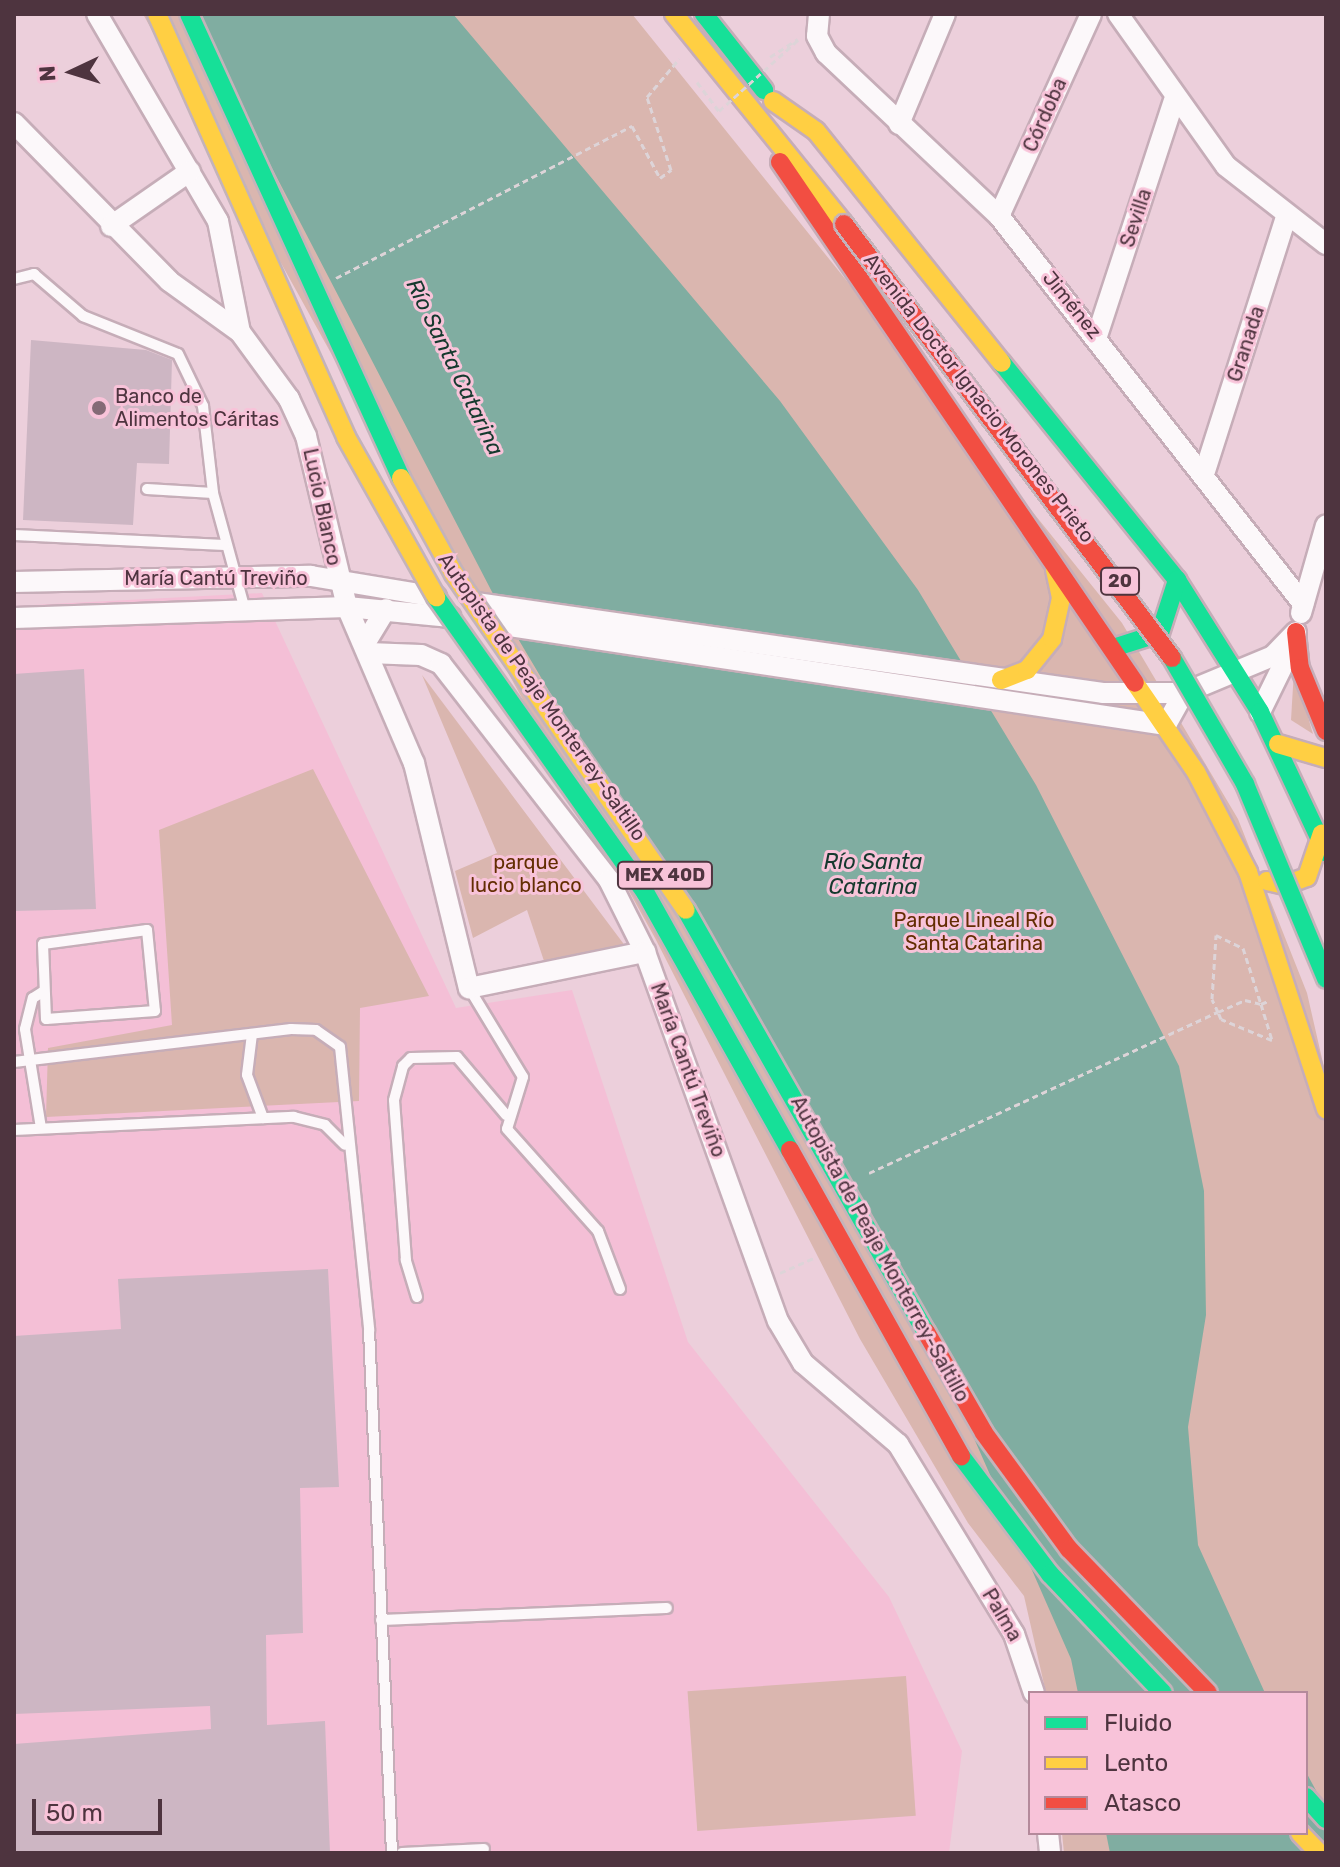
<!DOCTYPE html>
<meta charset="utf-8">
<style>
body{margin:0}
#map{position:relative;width:1340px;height:1867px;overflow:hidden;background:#eccfdb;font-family:Rubik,sans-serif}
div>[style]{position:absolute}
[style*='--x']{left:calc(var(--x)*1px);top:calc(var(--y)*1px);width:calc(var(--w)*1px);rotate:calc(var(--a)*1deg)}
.built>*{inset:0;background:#f4bfd6}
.green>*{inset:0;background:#dab6af;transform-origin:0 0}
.water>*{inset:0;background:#80ada1}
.building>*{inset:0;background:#cdb6c3}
.path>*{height:3px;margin-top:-1.5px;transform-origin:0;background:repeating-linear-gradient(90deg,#ddd4d8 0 6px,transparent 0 10px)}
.roads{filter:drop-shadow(2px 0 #c6adb8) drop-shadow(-2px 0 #c6adb8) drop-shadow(0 2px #c6adb8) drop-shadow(0 -2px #c6adb8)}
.lane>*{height:10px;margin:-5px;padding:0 5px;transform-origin:5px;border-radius:5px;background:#fcf8fa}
.street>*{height:20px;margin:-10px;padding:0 10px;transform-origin:10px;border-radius:10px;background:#fcf8fa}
.fast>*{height:18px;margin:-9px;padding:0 9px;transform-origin:9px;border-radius:9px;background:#16e098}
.slow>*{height:18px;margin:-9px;padding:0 9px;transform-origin:9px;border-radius:9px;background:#ffcf43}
.jam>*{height:18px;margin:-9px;padding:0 9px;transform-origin:9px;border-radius:9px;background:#f24e42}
.path-bridge>*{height:3px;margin-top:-1.5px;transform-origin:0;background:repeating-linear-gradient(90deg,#ddd4d8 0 6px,transparent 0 10px)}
.bridges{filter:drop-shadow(2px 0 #c4b3ba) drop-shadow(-2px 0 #c4b3ba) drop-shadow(0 2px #c4b3ba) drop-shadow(0 -2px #c4b3ba)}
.fast-bridge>*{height:18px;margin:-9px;padding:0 9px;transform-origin:9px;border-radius:9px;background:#16e098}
.slow-bridge>*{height:18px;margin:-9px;padding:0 9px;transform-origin:9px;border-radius:9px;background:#ffcf43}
.jam-bridge>*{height:18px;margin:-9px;padding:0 9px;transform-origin:9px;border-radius:9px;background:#f24e42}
.dots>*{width:22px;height:22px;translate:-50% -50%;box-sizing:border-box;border:4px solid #f8c3d9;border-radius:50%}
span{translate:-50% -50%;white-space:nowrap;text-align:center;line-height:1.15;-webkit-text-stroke:6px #f8c3d9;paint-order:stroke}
.shield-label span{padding:2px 6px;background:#f8c3d9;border:2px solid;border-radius:6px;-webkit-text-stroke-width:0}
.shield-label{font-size:18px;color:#4e343f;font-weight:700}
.street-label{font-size:20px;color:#4e343f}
.poi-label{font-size:20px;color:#4e343f}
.left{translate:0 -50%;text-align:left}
.park-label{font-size:20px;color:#632d02}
.water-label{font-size:22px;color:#15392e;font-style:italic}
.frame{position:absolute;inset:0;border:16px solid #4e343f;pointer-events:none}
.legend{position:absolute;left:1028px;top:1691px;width:280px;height:144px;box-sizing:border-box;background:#f8c3d9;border:2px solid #b48a9b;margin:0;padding:10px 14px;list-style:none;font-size:24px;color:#4e343f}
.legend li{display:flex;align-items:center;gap:16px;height:40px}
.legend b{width:40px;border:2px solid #b48a9b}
.north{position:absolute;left:32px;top:32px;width:80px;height:80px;-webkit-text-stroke:6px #f8c3d9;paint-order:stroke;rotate:266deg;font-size:22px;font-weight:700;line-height:32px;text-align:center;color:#4e343f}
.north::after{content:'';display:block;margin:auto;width:28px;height:36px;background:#4e343f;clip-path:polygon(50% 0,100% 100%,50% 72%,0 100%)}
.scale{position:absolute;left:32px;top:1799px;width:130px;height:36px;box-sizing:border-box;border:4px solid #4e343f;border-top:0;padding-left:10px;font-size:24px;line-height:28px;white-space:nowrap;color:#4e343f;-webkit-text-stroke:6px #f8c3d9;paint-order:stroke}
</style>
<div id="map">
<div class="built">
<i style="clip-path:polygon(262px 593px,456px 1008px,572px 990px,688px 1342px,889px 1597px,962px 1751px,949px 1853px,14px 1853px,14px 606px)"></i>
</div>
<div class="green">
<i style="clip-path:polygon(143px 14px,632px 14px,1122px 623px,1238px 819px,1307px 993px,1326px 1076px,1326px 1853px,1064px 1853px,1062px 1833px,1306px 1833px,1306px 1693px,1046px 1693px,1024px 1596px,968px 1523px,860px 1339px,655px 938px)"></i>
<i style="clip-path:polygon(1294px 670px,1313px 734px,1291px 720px)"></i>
<i style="clip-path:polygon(422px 675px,626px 947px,546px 967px,527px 910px,473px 938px,455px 871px,497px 853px)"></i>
<i style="clip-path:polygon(313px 769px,429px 996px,360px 1008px,359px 1101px,46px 1117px,48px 1048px,172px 1025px,159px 830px)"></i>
<i style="left:906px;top:1676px;width:140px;height:219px;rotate:86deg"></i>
</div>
<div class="water">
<i style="clip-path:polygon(178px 14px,453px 14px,780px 401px,918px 590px,1036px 785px,1179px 1066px,1204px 1191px,1206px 1315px,1188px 1427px,1198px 1545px,1265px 1693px,1078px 1693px,1071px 1659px,922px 1320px,504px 615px,247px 120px)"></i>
<i style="clip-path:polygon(1306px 1772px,1326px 1809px,1326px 1853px,1110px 1853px,1106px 1833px,1306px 1833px)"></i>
</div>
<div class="building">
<i style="clip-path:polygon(31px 340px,146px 350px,172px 360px,169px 464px,137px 463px,133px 525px,23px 520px)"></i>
<i style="clip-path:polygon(84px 669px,96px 909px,14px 911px,14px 674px)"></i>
<i style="clip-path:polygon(328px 1269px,339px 1487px,300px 1488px,303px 1633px,266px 1635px,267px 1725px,325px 1721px,330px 1853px,14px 1853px,14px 1744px,211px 1729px,210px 1706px,14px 1714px,14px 1336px,121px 1329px,118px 1279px)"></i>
</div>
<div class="path">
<i style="--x:770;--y:57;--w:33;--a:-33"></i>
<i style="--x:336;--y:278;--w:333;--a:-27.2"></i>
<i style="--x:632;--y:126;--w:59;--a:61.7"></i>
<i style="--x:660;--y:178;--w:14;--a:-36"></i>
<i style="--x:671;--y:170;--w:77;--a:-108.2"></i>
<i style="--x:647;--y:97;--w:50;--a:-49.9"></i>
<i style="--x:869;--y:1173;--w:384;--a:-24.8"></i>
<i style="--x:1218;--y:1012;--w:30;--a:-24"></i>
<i style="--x:1245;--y:1000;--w:16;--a:14"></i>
<i style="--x:1261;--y:1004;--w:38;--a:73"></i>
<i style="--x:1272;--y:1040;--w:55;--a:-157.6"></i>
<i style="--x:1221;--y:1019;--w:8;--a:-113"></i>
<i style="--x:1218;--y:1012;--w:14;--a:-115"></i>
<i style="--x:1212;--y:999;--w:64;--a:-86.4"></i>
<i style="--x:1216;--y:935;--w:30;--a:26"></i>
<i style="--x:1243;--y:948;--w:59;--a:72.2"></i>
<i style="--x:1261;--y:1004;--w:8;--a:-23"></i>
<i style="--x:780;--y:1273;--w:39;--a:-24"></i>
</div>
<div class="roads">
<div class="lane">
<i style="--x:14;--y:279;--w:21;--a:-14"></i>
<i style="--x:34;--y:274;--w:65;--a:40.6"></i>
<i style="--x:83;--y:316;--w:102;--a:21.8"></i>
<i style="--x:178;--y:354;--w:58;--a:64.3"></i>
<i style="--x:203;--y:406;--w:88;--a:83.4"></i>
<i style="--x:213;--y:493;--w:121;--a:74.7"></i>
<i style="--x:147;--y:489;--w:66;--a:3.5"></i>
<i style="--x:14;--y:535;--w:211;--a:2.7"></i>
<i style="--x:147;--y:930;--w:81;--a:84.4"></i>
<i style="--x:155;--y:1011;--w:109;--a:175.8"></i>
<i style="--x:46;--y:1019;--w:75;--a:-92.3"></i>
<i style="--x:43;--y:944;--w:105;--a:-7.7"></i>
<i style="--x:469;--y:988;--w:104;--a:58.8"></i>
<i style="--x:523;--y:1077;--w:54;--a:107.1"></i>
<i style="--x:507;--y:1129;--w:137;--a:48.3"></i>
<i style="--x:598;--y:1231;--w:62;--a:69.2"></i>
<i style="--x:252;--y:1034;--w:41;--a:97"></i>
<i style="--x:247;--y:1075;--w:46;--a:69.6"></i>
<i style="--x:14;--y:1062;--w:279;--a:-6.8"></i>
<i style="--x:291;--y:1029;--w:25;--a:2"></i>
<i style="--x:316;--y:1030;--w:29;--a:35"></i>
<i style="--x:340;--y:1047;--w:284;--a:84.1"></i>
<i style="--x:369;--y:1330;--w:524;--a:87.48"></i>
<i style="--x:41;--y:1128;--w:100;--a:-99.2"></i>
<i style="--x:25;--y:1029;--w:32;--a:-76"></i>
<i style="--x:33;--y:998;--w:13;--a:-32"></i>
<i style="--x:14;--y:1130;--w:280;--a:-2.7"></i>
<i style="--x:294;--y:1117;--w:32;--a:14"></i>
<i style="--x:325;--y:1125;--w:28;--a:45"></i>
<i style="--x:417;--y:1297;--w:39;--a:-107"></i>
<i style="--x:406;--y:1260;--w:160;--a:-94.3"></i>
<i style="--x:394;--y:1100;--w:35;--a:-75"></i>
<i style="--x:403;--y:1066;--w:11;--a:-45"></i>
<i style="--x:411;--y:1058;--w:46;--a:-1.2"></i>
<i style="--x:457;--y:1057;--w:76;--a:49.8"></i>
<i style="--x:381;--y:1620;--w:286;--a:-2.4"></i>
<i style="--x:402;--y:1853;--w:82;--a:-2.8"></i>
</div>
<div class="street">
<i style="--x:97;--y:14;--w:240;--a:59.7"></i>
<i style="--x:218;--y:221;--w:113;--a:78.8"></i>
<i style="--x:819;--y:14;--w:22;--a:95"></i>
<i style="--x:817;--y:36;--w:19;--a:62"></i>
<i style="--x:826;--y:53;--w:238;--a:43.3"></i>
<i style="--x:999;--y:216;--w:493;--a:51.9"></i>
<i style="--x:1118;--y:14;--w:186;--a:54.6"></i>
<i style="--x:1226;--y:166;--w:127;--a:38"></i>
<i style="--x:14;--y:123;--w:221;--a:45.5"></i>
<i style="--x:169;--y:281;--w:87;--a:35.7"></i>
<i style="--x:240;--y:332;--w:83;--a:53.8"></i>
<i style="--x:289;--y:399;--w:41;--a:65.3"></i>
<i style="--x:306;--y:436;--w:176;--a:76.5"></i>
<i style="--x:347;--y:607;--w:170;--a:66.8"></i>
<i style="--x:414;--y:763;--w:232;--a:76.3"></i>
<i style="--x:469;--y:988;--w:180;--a:-11.6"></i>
<i style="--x:899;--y:124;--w:119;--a:-67.3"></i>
<i style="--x:999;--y:216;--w:222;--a:-65.5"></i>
<i style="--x:111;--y:226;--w:96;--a:-34.8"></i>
<i style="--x:1097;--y:336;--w:247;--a:-71.9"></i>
<i style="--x:1205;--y:471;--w:267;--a:-72.3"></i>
<i style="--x:14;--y:582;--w:297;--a:-1.2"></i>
<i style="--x:311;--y:576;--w:127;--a:9.5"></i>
<i style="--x:476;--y:603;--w:633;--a:8.17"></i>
<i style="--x:1103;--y:693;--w:81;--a:0"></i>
<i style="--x:1184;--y:693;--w:96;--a:-22.6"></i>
<i style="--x:1273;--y:656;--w:33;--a:-46"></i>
<i style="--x:1301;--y:613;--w:91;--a:-74.1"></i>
<i style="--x:14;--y:618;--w:333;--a:-1.9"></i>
<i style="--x:347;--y:607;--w:104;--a:5.5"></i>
<i style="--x:490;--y:623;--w:684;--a:8.58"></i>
<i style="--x:1166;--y:725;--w:37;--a:-61"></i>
<i style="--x:364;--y:645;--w:42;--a:-58.6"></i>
<i style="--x:368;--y:653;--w:53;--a:2.2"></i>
<i style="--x:421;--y:655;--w:22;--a:24"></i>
<i style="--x:441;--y:664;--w:274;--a:52.1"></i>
<i style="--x:609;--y:880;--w:80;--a:63.4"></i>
<i style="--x:645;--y:952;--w:392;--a:70.2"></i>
<i style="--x:778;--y:1321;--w:49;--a:59.2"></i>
<i style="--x:803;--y:1363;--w:125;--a:40.5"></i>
<i style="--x:898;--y:1444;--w:223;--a:58.6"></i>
<i style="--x:1014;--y:1634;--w:62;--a:71.3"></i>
<i style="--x:1260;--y:712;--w:75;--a:-63.8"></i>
<i style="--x:1048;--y:1833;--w:20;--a:84"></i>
</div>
<div class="fast">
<i style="--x:704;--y:14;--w:97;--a:51.7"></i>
<i style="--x:1002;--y:363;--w:279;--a:51.1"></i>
<i style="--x:1177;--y:580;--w:156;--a:57.8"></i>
<i style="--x:1260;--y:712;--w:155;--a:64.8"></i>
<i style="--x:1113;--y:648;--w:49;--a:-17.7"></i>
<i style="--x:1160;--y:633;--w:56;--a:-72.2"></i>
<i style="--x:1306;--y:1797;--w:30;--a:48"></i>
</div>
<div class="slow">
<i style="--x:674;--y:14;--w:270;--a:51"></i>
<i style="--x:773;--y:101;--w:52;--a:34.9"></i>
<i style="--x:816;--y:131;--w:297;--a:51.3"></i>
<i style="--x:1001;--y:680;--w:28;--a:-21"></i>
<i style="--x:1027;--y:670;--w:40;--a:-51"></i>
<i style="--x:1052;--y:639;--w:42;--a:-77.6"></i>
<i style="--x:1061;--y:598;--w:29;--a:-102"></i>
<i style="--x:1135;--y:683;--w:108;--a:55.6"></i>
<i style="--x:1196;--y:772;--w:113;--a:62.5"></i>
<i style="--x:1248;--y:872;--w:250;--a:71.8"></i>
<i style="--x:1278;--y:744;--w:50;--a:16.3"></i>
<i style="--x:1267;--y:881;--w:18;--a:13"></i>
<i style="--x:1285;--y:885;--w:23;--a:-20"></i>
<i style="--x:1307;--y:877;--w:46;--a:-71.2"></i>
<i style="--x:1300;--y:1833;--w:28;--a:46"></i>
</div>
<div class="jam">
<i style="--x:780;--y:162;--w:630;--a:55.73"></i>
<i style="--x:1296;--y:632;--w:36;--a:84"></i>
<i style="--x:1300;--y:668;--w:68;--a:67.6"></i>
</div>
</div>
<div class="path-bridge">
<i style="--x:697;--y:82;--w:36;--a:53"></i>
<i style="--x:719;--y:111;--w:109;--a:-42"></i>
</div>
<div class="bridges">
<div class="fast-bridge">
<i style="--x:189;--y:14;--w:510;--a:65.44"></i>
<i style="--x:436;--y:597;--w:362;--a:54.7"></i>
<i style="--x:645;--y:892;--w:296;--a:60.7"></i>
<i style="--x:1172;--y:658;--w:146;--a:59.9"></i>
<i style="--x:1245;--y:784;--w:211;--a:67.4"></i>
<i style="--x:686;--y:910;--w:485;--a:60.4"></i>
<i style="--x:961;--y:1456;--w:148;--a:53"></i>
<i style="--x:1050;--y:1574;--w:164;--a:46.5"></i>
</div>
<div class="slow-bridge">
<i style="--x:157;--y:14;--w:463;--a:65.9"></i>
<i style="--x:346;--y:437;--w:184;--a:60.6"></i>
<i style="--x:401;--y:478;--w:110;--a:61.1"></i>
<i style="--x:454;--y:574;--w:408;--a:55.4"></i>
</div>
<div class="jam-bridge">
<i style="--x:844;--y:224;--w:544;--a:52.92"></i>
<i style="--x:790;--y:1150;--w:351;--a:60.8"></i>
<i style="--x:926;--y:1332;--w:116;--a:60.1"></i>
<i style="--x:984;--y:1433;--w:144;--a:53.8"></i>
<i style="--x:1069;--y:1549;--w:200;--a:46"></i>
</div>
</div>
<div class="dots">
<i style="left:99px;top:408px;background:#856a76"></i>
</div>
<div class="shield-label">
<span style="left:1120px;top:581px">20</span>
<span style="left:665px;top:875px">MEX 40D</span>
</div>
<div class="street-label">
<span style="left:1045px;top:115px;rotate:-66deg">Córdoba</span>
<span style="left:1136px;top:218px;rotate:-72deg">Sevilla</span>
<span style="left:1072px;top:305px;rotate:51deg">Jiménez</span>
<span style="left:1246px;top:344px;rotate:-72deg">Granada</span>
<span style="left:979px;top:398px;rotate:52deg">Avenida Doctor Ignacio Morones Prieto</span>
<span style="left:322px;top:507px;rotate:78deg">Lucio Blanco</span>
<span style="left:216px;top:578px">María Cantú Treviño</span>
<span style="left:542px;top:697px;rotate:55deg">Autopista de Peaje Monterrey-Saltillo</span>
<span style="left:688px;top:1070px;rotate:70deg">María Cantú Treviño</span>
<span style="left:880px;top:1249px;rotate:61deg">Autopista de Peaje Monterrey-Saltillo</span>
<span style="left:1002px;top:1615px;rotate:59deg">Palma</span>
</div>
<div class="poi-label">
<span class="left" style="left:115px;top:408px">Banco de<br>Alimentos Cáritas</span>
</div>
<div class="park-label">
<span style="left:526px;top:874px">parque<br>lucio blanco</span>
<span style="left:974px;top:932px">Parque Lineal Río<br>Santa Catarina</span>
</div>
<div class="water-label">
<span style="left:455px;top:367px;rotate:64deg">Río Santa Catarina</span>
<span style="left:873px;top:874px">Río Santa<br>Catarina</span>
</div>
<div class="frame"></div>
<ul class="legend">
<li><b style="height:10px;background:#16e098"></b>Fluido</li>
<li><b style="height:10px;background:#ffcf43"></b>Lento</li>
<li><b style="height:10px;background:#f24e42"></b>Atasco</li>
</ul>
<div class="north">N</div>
<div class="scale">50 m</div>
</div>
